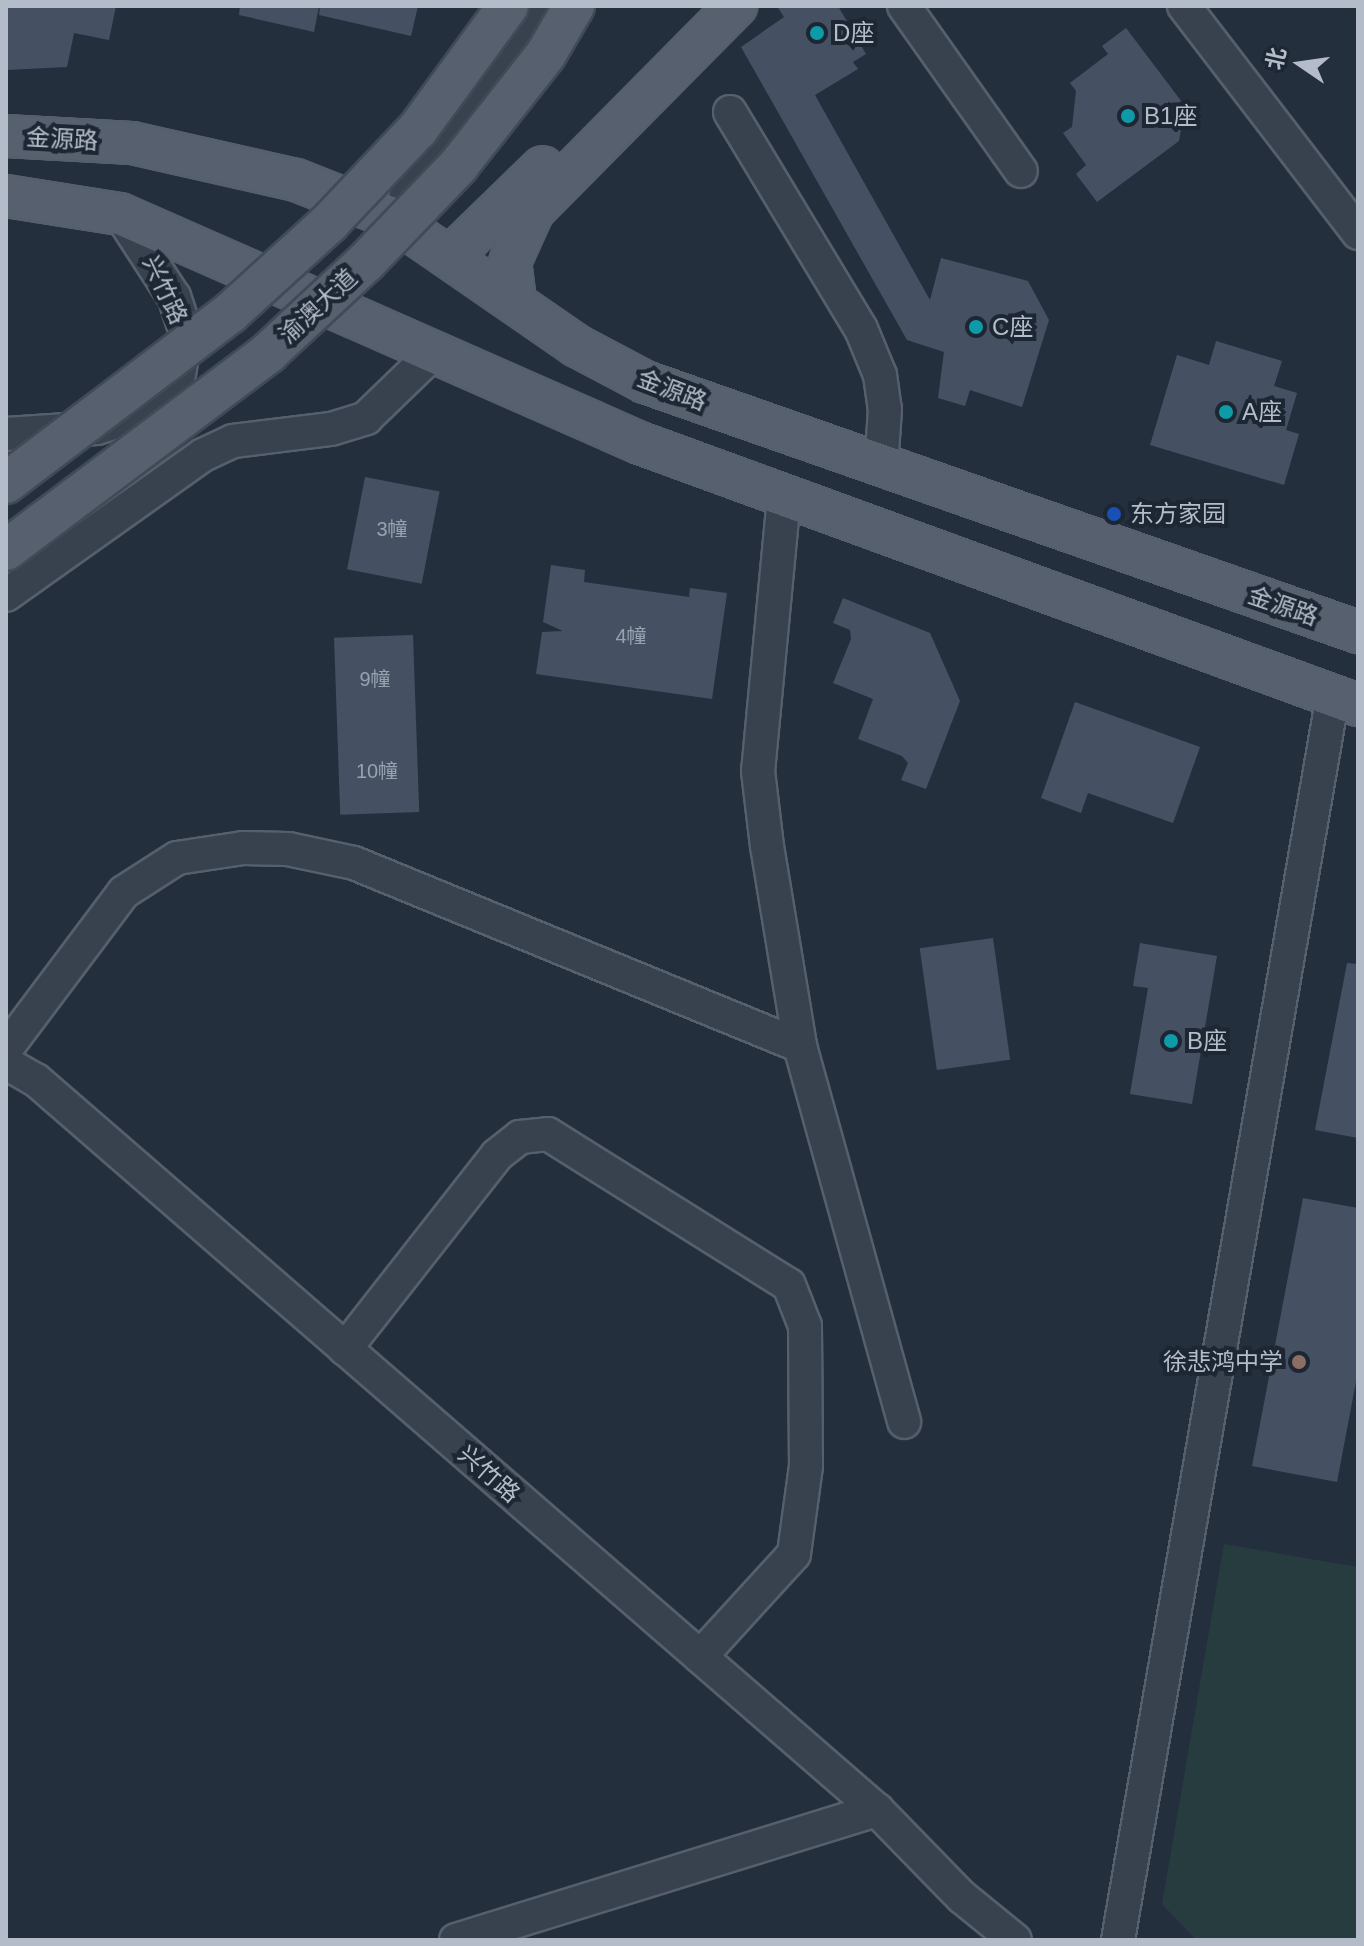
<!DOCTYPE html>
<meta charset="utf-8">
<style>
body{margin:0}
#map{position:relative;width:1364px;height:1946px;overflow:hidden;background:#242f3e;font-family:Arial,"Noto Sans SC",sans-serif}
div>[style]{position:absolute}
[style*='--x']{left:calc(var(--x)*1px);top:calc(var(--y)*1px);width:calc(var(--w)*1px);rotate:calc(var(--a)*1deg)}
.green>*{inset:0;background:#263c3f}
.building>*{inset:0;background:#455162;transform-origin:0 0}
.roads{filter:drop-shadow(2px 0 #565f6c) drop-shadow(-2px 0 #565f6c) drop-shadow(0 2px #565f6c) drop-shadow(0 -2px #565f6c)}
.minor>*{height:32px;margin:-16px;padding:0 16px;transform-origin:16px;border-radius:16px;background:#38414e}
.major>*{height:40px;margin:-20px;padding:0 20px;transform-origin:20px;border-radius:20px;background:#56606e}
.bridges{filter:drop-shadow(2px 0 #414a57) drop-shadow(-2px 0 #414a57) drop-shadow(0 2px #414a57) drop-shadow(0 -2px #414a57)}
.major-bridge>*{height:40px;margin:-20px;padding:0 20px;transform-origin:20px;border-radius:20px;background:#56606e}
.dots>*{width:22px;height:22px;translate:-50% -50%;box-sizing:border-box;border:4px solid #1d2633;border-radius:50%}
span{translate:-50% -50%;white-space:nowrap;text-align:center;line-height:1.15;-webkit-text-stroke:8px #1d2633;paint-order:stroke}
.number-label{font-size:20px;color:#98a1af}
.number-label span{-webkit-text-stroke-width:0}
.poi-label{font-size:24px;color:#b4bcc9}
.left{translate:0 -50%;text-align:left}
.right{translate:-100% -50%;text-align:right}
.street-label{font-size:24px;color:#b4bcc9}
.frame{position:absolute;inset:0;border:8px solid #b4bcc9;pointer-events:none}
.north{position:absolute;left:1260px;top:24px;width:80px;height:80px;-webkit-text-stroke:6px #1d2633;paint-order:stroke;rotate:283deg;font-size:22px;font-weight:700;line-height:32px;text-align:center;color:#b4bcc9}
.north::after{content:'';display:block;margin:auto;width:28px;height:36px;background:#b4bcc9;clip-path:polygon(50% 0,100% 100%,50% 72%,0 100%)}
</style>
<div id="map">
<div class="green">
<i style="clip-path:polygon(1224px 1544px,1358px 1567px,1358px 1940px,1196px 1940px,1162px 1904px)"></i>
</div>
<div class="building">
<i style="clip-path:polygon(6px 6px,116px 6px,109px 40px,74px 33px,67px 67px,6px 70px)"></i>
<i style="clip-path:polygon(240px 6px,319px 6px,314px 32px,239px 15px)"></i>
<i style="clip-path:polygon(320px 6px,418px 6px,411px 36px,319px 15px)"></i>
<i style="clip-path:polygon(777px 6px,838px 6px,866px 54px,853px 62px,858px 69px,815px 95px,930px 300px,941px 258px,1028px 281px,1049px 320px,1022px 407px,970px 390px,965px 406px,938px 398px,944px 352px,907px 340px,741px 47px,784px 17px)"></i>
<i style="clip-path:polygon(1126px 28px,1185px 106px,1179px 141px,1097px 202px,1076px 174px,1086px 165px,1063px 133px,1072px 127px,1076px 91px,1070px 83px,1108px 54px,1102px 46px)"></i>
<i style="clip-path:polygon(1216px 341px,1282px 361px,1274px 386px,1297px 393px,1286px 430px,1299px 434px,1284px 485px,1150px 445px,1177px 355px,1209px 365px)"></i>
<i style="left:365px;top:477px;width:76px;height:94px;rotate:11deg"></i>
<i style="clip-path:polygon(551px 565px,585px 570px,584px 582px,689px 597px,690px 588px,727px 593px,712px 699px,536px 674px,542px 632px,563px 631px,543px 622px)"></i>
<i style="clip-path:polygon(843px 598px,930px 633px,960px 701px,926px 789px,901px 780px,908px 763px,902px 756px,858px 739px,873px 699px,833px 683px,851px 639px,850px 630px,833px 623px)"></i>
<i style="left:413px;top:635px;width:177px;height:79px;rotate:88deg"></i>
<i style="clip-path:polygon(1075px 702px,1200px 747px,1173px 823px,1088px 793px,1081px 813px,1041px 798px)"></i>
<i style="left:993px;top:938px;width:123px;height:74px;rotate:82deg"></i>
<i style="clip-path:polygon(1140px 943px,1217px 956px,1192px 1104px,1130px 1094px,1148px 988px,1133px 986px)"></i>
<i style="clip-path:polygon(1347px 963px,1358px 964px,1358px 1138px,1315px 1130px)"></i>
<i style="clip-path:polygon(1303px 1198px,1358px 1208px,1358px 1371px,1337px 1482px,1252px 1466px)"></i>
</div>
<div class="roads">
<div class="minor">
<i style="--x:904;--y:6;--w:202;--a:54.7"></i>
<i style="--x:1184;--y:6;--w:286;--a:52.5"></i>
<i style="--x:730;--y:112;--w:253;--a:58.9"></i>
<i style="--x:861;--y:329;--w:50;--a:67.6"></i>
<i style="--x:880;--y:375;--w:34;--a:82"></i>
<i style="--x:885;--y:409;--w:58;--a:93.9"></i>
<i style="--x:405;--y:198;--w:155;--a:-52.1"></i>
<i style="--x:500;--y:76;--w:82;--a:-59"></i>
<i style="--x:6;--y:434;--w:91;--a:-3.8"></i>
<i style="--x:97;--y:428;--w:34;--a:-17"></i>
<i style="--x:129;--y:418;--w:33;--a:-33"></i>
<i style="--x:157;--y:400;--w:34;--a:-50"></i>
<i style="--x:179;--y:374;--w:42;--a:-80.3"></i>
<i style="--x:186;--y:333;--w:38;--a:-108"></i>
<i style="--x:174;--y:297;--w:99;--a:-123"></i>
<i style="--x:784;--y:497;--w:275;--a:95.4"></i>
<i style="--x:758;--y:771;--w:76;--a:83.2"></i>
<i style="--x:767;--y:846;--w:203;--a:80.6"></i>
<i style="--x:800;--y:1046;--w:390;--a:74.5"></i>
<i style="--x:6;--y:595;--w:242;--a:-35.4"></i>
<i style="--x:203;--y:455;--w:33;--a:-25"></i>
<i style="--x:233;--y:441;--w:99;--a:-7"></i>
<i style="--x:331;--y:429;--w:37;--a:-17"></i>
<i style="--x:366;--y:418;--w:95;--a:-44.1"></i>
<i style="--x:6;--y:1049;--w:196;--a:-53.1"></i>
<i style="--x:124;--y:892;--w:63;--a:-32.7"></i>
<i style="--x:177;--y:858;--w:67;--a:-8.6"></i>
<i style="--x:243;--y:848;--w:45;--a:1.3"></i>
<i style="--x:288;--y:849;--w:67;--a:12"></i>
<i style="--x:354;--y:863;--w:482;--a:22.3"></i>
<i style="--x:6;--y:1063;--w:34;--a:30"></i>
<i style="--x:36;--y:1080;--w:1114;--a:40.96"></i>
<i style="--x:877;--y:1810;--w:122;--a:45.7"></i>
<i style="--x:962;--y:1897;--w:68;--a:39.1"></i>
<i style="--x:345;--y:1349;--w:246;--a:-51.9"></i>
<i style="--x:497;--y:1155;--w:29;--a:-38"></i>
<i style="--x:520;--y:1137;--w:28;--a:-6"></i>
<i style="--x:548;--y:1134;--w:284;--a:32.1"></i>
<i style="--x:789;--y:1285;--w:44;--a:68.7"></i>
<i style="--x:805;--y:1326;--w:140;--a:89.6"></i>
<i style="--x:806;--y:1466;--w:89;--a:97.8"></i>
<i style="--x:794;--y:1554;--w:139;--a:132.4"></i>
<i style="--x:456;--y:1940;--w:441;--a:-17.2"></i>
<i style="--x:1118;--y:1940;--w:1263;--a:-80.2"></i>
</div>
<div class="major">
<i style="--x:6;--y:136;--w:126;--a:3.2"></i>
<i style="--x:132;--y:143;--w:168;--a:12.7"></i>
<i style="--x:296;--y:180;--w:101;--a:21.5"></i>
<i style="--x:390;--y:217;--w:227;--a:34.6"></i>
<i style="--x:577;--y:346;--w:77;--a:27.9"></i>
<i style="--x:645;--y:382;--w:756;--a:19.32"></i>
<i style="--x:6;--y:196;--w:115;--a:9"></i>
<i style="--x:120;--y:214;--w:568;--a:23.77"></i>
<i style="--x:640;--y:443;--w:764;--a:20.05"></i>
<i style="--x:450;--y:257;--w:129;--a:-44.1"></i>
<i style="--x:515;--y:301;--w:39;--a:-97"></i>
<i style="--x:510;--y:262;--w:56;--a:-65.7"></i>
<i style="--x:533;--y:211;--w:289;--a:-45.3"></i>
</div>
</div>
<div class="bridges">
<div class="major-bridge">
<i style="--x:6;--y:483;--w:281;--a:-37.2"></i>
<i style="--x:230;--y:313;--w:134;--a:-42.3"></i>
<i style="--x:329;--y:223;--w:129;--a:-46.6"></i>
<i style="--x:418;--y:129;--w:152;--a:-53.8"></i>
<i style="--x:6;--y:550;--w:328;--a:-36.9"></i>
<i style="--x:268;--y:353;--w:134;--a:-42.9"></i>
<i style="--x:366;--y:262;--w:133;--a:-46.2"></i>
<i style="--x:458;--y:166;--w:142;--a:-51.8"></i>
<i style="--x:546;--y:54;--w:56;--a:-59.7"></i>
</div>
</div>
<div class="dots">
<i style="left:817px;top:33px;background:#0f9aa8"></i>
<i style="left:1128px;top:116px;background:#0f9aa8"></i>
<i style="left:976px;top:327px;background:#0f9aa8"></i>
<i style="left:1226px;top:412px;background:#0f9aa8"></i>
<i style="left:1114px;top:514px;background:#1a4fb4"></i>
<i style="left:1171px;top:1041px;background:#0f9aa8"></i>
<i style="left:1299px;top:1362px;background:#8d6e63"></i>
</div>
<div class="number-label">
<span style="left:392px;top:529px">3幢</span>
<span style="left:631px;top:636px">4幢</span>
<span style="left:375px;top:679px">9幢</span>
<span style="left:377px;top:771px">10幢</span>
</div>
<div class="poi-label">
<span class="left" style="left:833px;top:33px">D座</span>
<span class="left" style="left:1144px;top:116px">B1座</span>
<span class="left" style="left:992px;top:327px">C座</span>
<span class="left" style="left:1242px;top:412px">A座</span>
<span class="left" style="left:1130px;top:514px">东方家园</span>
<span class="left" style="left:1187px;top:1041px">B座</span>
<span class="right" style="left:1283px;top:1362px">徐悲鸿中学</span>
</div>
<div class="street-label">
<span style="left:62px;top:139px;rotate:3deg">金源路</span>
<span style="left:165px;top:290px;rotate:65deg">兴竹路</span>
<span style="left:318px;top:306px;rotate:-43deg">渝澳大道</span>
<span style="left:672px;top:390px;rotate:21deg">金源路</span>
<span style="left:1283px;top:606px;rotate:19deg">金源路</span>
<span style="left:489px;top:1474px;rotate:41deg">兴竹路</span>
</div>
<div class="frame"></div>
<div class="north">北</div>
</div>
